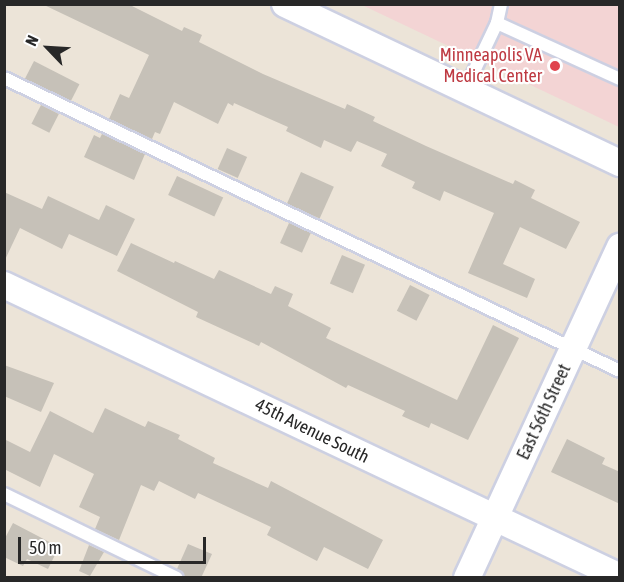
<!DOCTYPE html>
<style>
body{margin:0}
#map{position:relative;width:624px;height:582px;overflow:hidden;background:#ece4d8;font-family:"Asap Condensed",sans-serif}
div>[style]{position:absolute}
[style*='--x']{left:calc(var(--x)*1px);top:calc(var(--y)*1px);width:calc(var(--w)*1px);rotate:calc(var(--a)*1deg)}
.medical>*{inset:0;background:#f3d4d4}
.building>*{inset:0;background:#c6c1b8;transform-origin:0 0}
.roads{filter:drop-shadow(2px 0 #cdd0e2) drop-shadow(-2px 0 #cdd0e2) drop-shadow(0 2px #cdd0e2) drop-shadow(0 -2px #cdd0e2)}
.service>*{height:12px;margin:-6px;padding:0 6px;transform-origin:6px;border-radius:6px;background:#fff}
.minor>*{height:26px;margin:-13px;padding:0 13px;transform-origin:13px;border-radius:13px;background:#fff}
.dots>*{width:16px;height:16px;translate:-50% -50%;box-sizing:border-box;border:3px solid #fff;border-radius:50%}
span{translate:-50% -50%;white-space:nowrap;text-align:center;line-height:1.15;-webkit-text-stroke:4.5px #fff;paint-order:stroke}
.health-label{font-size:18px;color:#be3a42}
.right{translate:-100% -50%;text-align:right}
.street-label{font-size:18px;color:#282828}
.frame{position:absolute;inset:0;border:6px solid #282828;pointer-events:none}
.north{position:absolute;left:18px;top:18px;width:60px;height:60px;-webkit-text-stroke:4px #fff;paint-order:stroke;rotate:295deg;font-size:16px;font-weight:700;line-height:24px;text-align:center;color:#282828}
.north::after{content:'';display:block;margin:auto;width:21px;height:27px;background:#282828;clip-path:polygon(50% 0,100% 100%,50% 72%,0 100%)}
.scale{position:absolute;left:18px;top:537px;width:188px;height:27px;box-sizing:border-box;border:3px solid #282828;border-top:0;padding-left:8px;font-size:18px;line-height:21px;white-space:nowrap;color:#282828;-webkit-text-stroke:4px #fff;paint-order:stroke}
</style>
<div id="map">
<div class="medical">
<i style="clip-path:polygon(362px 5px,619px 5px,619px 127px)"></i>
</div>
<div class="building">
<i style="clip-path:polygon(42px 4px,128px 4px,182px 31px,184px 27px,202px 35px,199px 42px,263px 74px,345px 109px,347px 104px,375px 117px,373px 121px,426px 146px,513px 184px,515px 180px,535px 190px,531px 198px,580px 222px,566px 249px,520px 227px,503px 264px,535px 279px,527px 298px,468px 273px,494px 213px,444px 191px,440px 201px,412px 188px,415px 182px,381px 166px,387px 154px,357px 141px,351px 152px,324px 140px,321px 148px,286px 131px,288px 127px,234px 103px,233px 106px,228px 103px,218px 124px,174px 102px,160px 134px,155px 132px,152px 139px,109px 119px,120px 94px,129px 98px,149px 55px)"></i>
<i style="left:34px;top:61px;width:51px;height:20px;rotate:27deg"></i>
<i style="left:41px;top:105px;width:20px;height:21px;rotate:27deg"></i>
<i style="clip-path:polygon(102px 134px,145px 154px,134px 180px,84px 157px,94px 135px,100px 138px)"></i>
<i style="left:227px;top:148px;width:22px;height:23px;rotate:24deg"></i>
<i style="left:301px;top:172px;width:36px;height:35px;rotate:24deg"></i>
<i style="left:177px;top:176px;width:51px;height:21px;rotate:25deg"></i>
<i style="clip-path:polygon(4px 192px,42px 209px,48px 196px,99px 220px,106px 205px,135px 219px,117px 256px,69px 234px,62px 249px,20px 228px,4px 262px)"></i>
<i style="left:289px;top:223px;width:24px;height:22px;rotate:24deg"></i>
<i style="clip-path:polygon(131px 243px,174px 263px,175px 261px,214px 279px,219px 270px,271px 294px,275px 286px,293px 294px,288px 306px,331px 328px,326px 338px,457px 400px,493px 325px,519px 338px,468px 440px,431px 423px,429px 428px,402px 416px,405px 411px,348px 385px,346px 388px,261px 342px,259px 346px,196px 317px,198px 312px,117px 271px)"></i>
<i style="left:342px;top:255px;width:25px;height:31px;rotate:23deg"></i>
<i style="left:410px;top:285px;width:22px;height:29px;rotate:27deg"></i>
<i style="clip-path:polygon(4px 365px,54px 383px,41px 412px,4px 396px)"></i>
<i style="clip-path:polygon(105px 408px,145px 427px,148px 421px,180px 435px,178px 439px,215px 458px,213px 463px,268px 488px,271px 481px,383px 540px,368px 569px,324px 547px,317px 561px,267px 535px,271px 527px,198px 493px,195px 499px,159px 481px,154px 491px,141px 485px,119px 540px,95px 529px,100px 517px,79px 507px,94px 474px,54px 454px,40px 487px,4px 469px,4px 439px,30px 452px,50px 411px,93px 433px)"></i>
<i style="clip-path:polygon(567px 439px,605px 458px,602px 464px,620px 472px,620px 504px,551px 472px)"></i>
<i style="clip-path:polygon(13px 523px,59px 547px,48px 569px,27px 559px,23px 566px,4px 557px,4px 540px)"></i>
<i style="clip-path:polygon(188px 544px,212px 554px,201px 578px,185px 578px,177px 569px)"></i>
<i style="clip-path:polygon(89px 545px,104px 552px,90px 576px,79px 571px)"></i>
</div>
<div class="roads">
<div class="service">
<i style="--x:497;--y:23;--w:135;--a:24.5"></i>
<i style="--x:4;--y:78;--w:682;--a:25.44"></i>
<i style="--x:465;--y:90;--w:74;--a:-64.5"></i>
<i style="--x:497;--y:23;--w:19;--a:-78"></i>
<i style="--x:4;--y:494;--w:192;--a:25.9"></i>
</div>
<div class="minor">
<i style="--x:285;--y:4;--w:371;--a:25.4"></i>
<i style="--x:4;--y:285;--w:682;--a:25.36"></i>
<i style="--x:467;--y:578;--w:365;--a:-65.2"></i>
</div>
</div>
<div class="dots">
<i style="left:555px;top:66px;background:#e0444e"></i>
</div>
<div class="health-label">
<span class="right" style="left:542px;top:66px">Minneapolis VA<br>Medical Center</span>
</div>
<div class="street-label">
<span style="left:544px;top:412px;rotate:-65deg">East 56th Street</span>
<span style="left:312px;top:431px;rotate:26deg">45th Avenue South</span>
</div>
<div class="frame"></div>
<div class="north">N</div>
<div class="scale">50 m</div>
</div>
